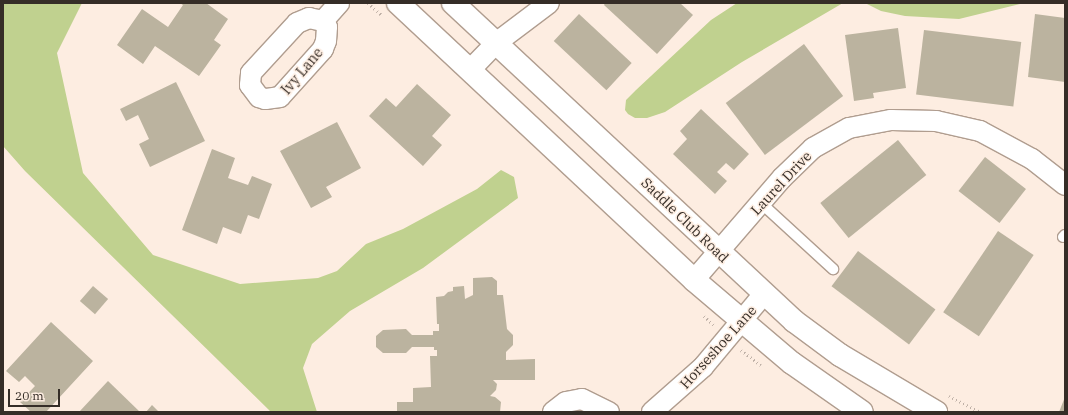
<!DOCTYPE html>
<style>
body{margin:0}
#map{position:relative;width:1068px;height:415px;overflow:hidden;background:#fdede1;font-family:"IBM Plex Serif",serif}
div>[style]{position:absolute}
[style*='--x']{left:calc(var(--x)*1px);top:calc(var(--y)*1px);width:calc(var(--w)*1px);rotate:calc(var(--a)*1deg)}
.water>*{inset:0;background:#c0d18f}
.building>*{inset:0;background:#bbb39f;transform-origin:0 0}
.path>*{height:2.5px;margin-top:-1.25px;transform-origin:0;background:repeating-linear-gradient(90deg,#bfb1a7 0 1px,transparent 0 4px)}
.roads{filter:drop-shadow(1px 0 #b09d8f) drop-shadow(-1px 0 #b09d8f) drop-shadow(0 1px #b09d8f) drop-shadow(0 -1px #b09d8f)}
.lane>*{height:10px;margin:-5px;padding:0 5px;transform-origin:5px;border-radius:5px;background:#fff}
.street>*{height:20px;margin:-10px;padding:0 10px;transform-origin:10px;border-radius:10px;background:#fff}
.secondary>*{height:22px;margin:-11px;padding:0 11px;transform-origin:11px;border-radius:11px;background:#fff}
span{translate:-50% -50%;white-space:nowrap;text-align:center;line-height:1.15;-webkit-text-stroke:3px #fdede1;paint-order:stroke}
.street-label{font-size:14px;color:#352d27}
.frame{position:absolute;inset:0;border:4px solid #352d27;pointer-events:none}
.scale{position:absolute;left:8px;top:389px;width:52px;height:18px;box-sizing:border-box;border:2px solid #352d27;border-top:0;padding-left:5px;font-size:12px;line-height:14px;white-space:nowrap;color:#352d27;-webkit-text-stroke:3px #fdede1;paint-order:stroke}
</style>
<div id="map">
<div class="water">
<i style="clip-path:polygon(3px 3px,82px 3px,57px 53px,83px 173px,153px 255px,240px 284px,318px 278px,337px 271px,366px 244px,403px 229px,477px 189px,501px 170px,514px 177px,518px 198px,423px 268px,350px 311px,312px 344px,303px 368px,317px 412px,271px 412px,25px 171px,3px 146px)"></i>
<i style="clip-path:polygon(737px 3px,843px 3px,742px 62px,665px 112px,647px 118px,635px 118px,628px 114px,625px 110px,626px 100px,636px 90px,711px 20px)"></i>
<i style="clip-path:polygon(865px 3px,1024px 3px,959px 19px,905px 16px,881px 11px)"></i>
</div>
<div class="building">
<i style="clip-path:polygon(180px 3px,206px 3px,228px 19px,214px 40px,221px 45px,199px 76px,155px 46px,143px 64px,117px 45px,142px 9px,168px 27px,183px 5px)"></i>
<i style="clip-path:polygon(605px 3px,680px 3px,693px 15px,657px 54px,604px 5px)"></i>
<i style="left:579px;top:14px;width:72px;height:37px;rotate:43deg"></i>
<i style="clip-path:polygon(1035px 14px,1065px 18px,1065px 82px,1028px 77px)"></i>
<i style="clip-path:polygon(898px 28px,906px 88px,873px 93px,874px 98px,854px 101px,845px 35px)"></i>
<i style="left:924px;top:30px;width:98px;height:65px;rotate:7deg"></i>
<i style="left:804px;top:44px;width:65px;height:98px;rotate:53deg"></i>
<i style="clip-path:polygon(176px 82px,205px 141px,150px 167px,139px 144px,149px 139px,138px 115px,126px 121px,120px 109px)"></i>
<i style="clip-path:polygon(417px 84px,451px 115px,432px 136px,442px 145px,423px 166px,369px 116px,386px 98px,396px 107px)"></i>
<i style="clip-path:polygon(701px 109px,749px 154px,734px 170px,726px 163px,717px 172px,727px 181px,715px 194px,673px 154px,687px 139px,680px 131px)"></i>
<i style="clip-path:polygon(337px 122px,361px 168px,326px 187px,332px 197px,311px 208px,280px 151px)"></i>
<i style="left:898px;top:140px;width:45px;height:100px;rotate:51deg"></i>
<i style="clip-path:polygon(212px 149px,235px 158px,228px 178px,248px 185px,252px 176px,272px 184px,259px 219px,248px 215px,241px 234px,223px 227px,217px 244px,182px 230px)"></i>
<i style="left:985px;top:157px;width:52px;height:43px;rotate:38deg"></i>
<i style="left:998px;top:231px;width:43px;height:98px;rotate:34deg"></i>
<i style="left:858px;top:251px;width:97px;height:44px;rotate:37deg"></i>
<i style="clip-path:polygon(492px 277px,497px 281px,497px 295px,503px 295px,507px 329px,513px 335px,513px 345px,506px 352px,506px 360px,535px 359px,535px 380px,493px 380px,497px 384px,496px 390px,490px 396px,495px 397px,501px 402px,500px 412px,397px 412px,397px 402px,413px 402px,413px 388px,431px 387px,430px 356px,437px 356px,437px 350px,434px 350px,434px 347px,412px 347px,406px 353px,383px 353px,376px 347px,376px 336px,383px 330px,406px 329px,412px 335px,433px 335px,433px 331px,439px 331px,439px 324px,437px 324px,436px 297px,444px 296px,448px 292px,453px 291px,453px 287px,464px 286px,465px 299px,473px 295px,473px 278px)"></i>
<i style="left:93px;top:286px;width:20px;height:20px;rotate:41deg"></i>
<i style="clip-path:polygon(51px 322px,93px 361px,46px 412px,31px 412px,20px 402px,35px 386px,25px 376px,19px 382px,6px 371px)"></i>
<i style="clip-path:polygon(108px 381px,140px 412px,79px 412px)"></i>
<i style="clip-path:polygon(1065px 397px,1065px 412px,1059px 412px)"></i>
<i style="clip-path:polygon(152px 405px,159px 412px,146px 412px)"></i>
</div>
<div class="path">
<i style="--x:368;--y:3;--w:18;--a:41"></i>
<i style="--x:704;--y:316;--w:13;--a:42"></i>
<i style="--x:741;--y:350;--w:25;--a:37"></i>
<i style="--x:949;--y:396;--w:35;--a:27"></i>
</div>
<div class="roads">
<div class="lane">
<i style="--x:761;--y:203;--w:98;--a:42.5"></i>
<i style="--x:1063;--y:237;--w:3;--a:-45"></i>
</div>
<div class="street">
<i style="--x:309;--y:18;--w:14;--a:12"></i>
<i style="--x:323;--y:21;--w:7;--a:56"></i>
<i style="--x:327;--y:27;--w:14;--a:94"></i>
<i style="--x:326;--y:41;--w:9;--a:111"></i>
<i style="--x:323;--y:49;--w:64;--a:131.9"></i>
<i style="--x:280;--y:97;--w:15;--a:172"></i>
<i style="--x:265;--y:99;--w:6;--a:-162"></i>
<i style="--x:259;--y:97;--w:15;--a:-127"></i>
<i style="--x:250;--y:85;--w:12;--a:-85"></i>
<i style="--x:251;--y:73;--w:68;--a:-47.4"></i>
<i style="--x:297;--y:23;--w:13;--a:-23"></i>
<i style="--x:323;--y:21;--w:24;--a:-48"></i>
<i style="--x:470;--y:70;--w:37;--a:-46"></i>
<i style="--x:496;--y:43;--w:66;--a:-37"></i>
<i style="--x:694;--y:280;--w:135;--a:-49.2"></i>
<i style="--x:782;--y:178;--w:43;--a:-44.1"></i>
<i style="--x:813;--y:148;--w:41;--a:-29.1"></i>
<i style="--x:849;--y:128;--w:43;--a:-10.8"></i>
<i style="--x:891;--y:120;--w:45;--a:1.3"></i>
<i style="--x:936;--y:121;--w:45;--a:12.8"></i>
<i style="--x:980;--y:131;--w:59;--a:28.3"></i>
<i style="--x:1032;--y:159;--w:42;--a:38.2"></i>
<i style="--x:553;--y:412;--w:16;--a:-38"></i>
<i style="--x:566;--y:402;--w:16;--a:-11"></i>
<i style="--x:582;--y:399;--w:30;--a:26"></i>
<i style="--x:652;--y:412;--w:68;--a:-41.4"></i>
<i style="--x:703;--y:367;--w:94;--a:-50.2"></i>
</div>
<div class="secondary">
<i style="--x:398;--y:3;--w:405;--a:43.1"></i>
<i style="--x:694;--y:280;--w:128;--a:40.3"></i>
<i style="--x:792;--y:363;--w:85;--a:35"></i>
<i style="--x:453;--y:3;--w:466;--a:43"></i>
<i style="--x:794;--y:321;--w:57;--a:36.5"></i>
<i style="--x:840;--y:355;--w:112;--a:30.7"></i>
</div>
</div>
<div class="street-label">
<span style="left:302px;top:71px;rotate:-50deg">Ivy Lane</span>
<span style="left:781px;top:183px;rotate:-47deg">Laurel Drive</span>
<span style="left:685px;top:220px;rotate:44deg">Saddle Club Road</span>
<span style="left:718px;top:347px;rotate:-48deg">Horseshoe Lane</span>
</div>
<div class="frame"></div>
<div class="scale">20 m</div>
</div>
